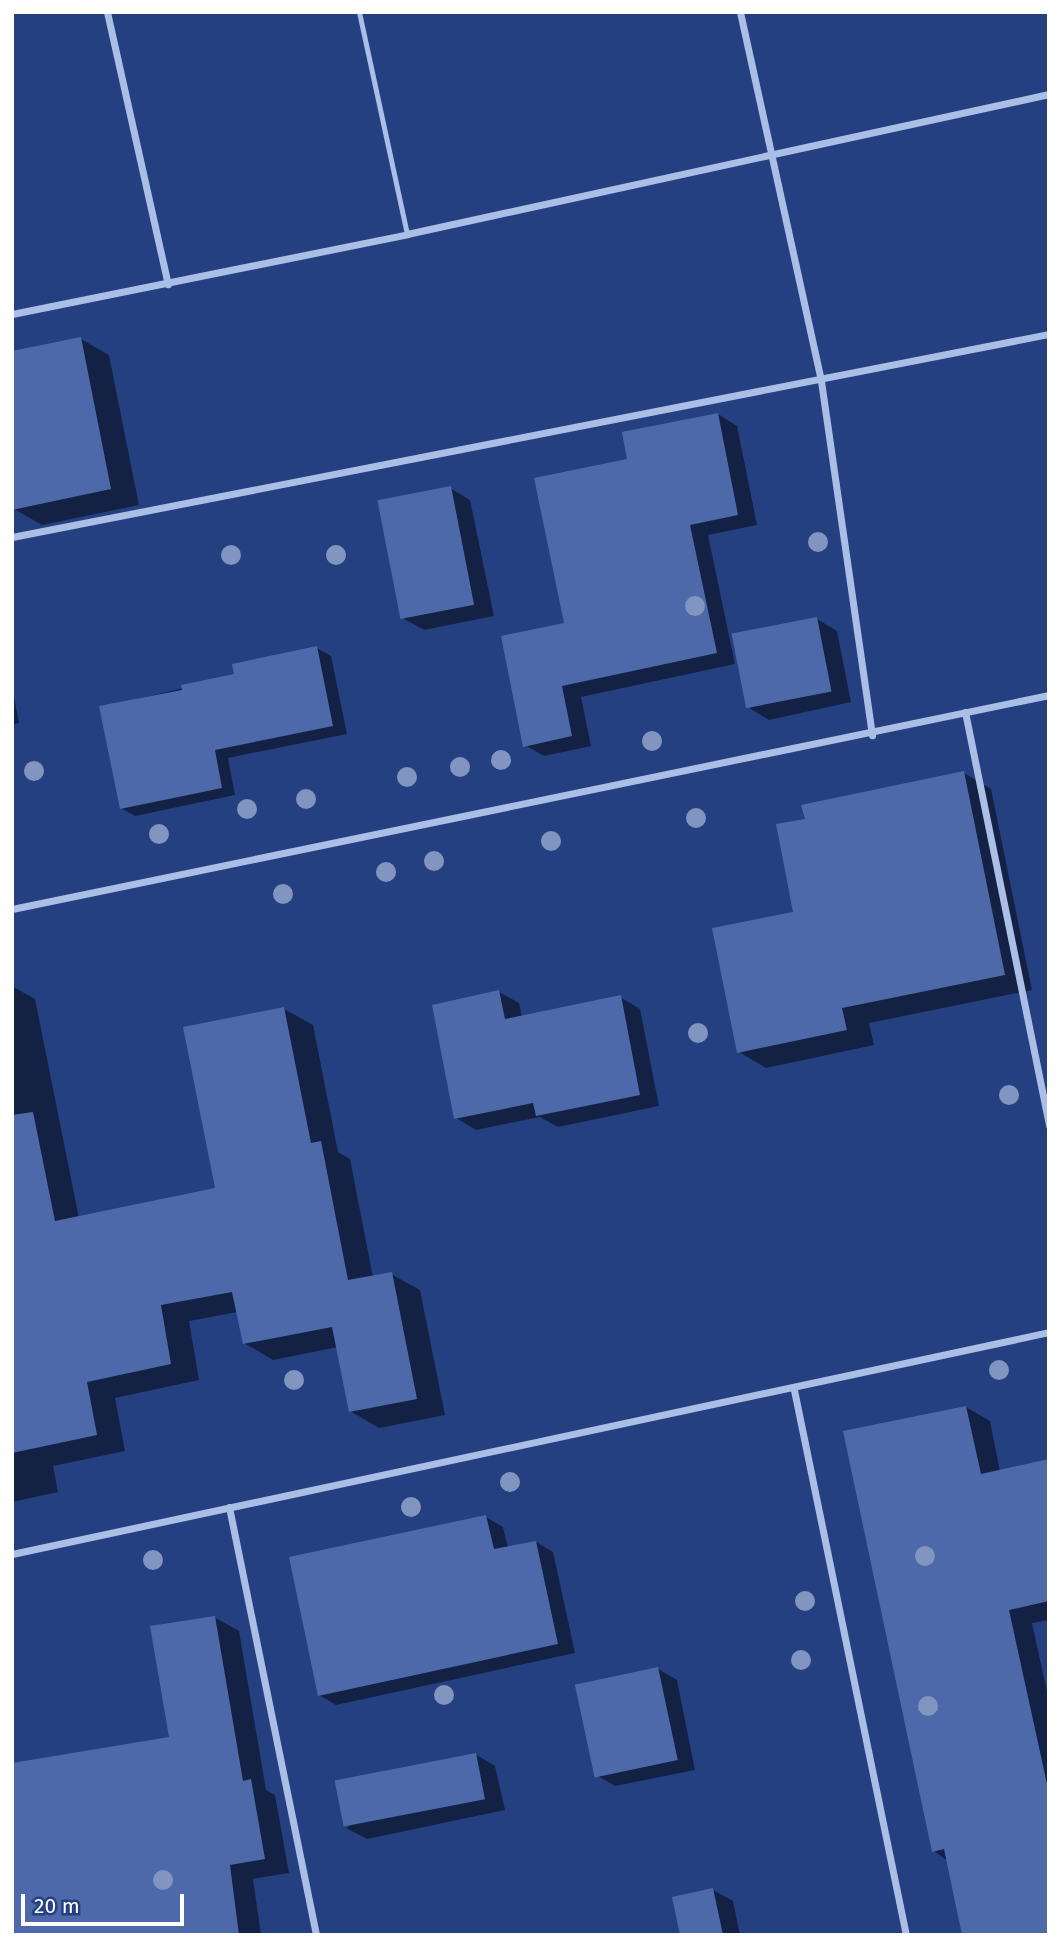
<!DOCTYPE html>
<style>
body{margin:0}
#map{position:relative;width:1061px;height:1947px;overflow:hidden;background:#254080;font-family:"Fira Sans",sans-serif}
div>[style]{position:absolute}
[style*='--x']{left:calc(var(--x)*1px);top:calc(var(--y)*1px);width:calc(var(--w)*1px);rotate:calc(var(--a)*1deg)}
.shadow>*{inset:0;background:#0007}
.building>*{inset:0;background:#4d69a9;transform-origin:0 0}
.lane>*{height:5px;margin:-2.5px;padding:0 2.5px;transform-origin:2.5px;border-radius:2.5px;background:#abbee6}
.street>*{height:7px;margin:-3.5px;padding:0 3.5px;transform-origin:3.5px;border-radius:3.5px;background:#abbee6}
.trees>*{width:20px;height:20px;margin:-10px;border-radius:50%;background:#8295c0}
span{translate:-50% -50%;white-space:nowrap;text-align:center;line-height:1.15;-webkit-text-stroke:7px #254080;paint-order:stroke}
.frame{position:absolute;inset:0;border:14px solid #fff;pointer-events:none}
.scale{position:absolute;left:21px;top:1894px;width:163px;height:32px;box-sizing:border-box;border:4px solid #fff;border-top:0;padding-left:9px;font-size:21px;line-height:24px;white-space:nowrap;color:#fff;-webkit-text-stroke:5px #254080;paint-order:stroke}
</style>
<div id="map">
<div class="shadow">
<i style="clip-path:polygon(81px 339px,109px 355px,139px 505px,42px 525px,14px 509px)"></i>
<i style="clip-path:polygon(718px 414px,737px 426px,757px 525px,708px 535px,735px 664px,581px 697px,591px 746px,544px 756px,525px 745px,629px 460px)"></i>
<i style="clip-path:polygon(450px 488px,470px 500px,494px 616px,424px 630px,404px 619px)"></i>
<i style="clip-path:polygon(817px 619px,837px 631px,851px 702px,769px 720px,749px 708px)"></i>
<i style="clip-path:polygon(317px 648px,331px 656px,347px 734px,228px 758px,235px 795px,135px 816px,121px 808px,101px 708px,236px 675px)"></i>
<i style="clip-path:polygon(12px 687px,19px 723px,12px 725px)"></i>
<i style="clip-path:polygon(964px 773px,991px 789px,1032px 990px,869px 1023px,874px 1045px,766px 1068px,739px 1052px,795px 913px,807px 820px)"></i>
<i style="clip-path:polygon(12px 986px,35px 999px,79px 1218px,217px 1189px,284px 1009px,313px 1025px,338px 1152px,350px 1159px,373px 1277px,391px 1274px,420px 1290px,445px 1415px,379px 1428px,350px 1411px,338px 1347px,273px 1360px,244px 1343px,238px 1312px,189px 1321px,199px 1380px,115px 1398px,125px 1451px,53px 1466px,58px 1492px,12px 1502px)"></i>
<i style="clip-path:polygon(499px 992px,519px 1003px,522px 1017px,620px 997px,640px 1009px,659px 1106px,558px 1127px,540px 1117px,476px 1130px,456px 1118px)"></i>
<i style="clip-path:polygon(966px 1407px,990px 1421px,1000px 1471px,1049px 1461px,1049px 1620px,1032px 1623px,1049px 1701px,1049px 1935px,934px 1851px)"></i>
<i style="clip-path:polygon(486px 1517px,503px 1527px,508px 1548px,536px 1542px,553px 1552px,575px 1653px,336px 1705px,319px 1695px)"></i>
<i style="clip-path:polygon(214px 1617px,239px 1631px,266px 1790px,275px 1795px,289px 1873px,253px 1879px,261px 1935px,12px 1935px,171px 1739px)"></i>
<i style="clip-path:polygon(658px 1669px,677px 1680px,695px 1770px,615px 1786px,596px 1775px)"></i>
<i style="clip-path:polygon(475px 1754px,495px 1766px,505px 1810px,367px 1839px,346px 1828px)"></i>
<i style="clip-path:polygon(713px 1890px,733px 1901px,740px 1935px,682px 1935px)"></i>
</div>
<div class="building">
<i style="clip-path:polygon(81px 337px,111px 489px,12px 510px,12px 351px)"></i>
<i style="clip-path:polygon(718px 413px,738px 515px,690px 525px,717px 653px,562px 686px,572px 736px,523px 747px,501px 636px,564px 623px,534px 478px,627px 459px,622px 432px)"></i>
<i style="left:451px;top:486px;width:121px;height:75px;rotate:79deg"></i>
<i style="left:817px;top:617px;width:76px;height:87px;rotate:79deg"></i>
<i style="clip-path:polygon(317px 646px,333px 726px,215px 750px,222px 788px,120px 809px,99px 706px,182px 690px,181px 685px,234px 674px,232px 664px)"></i>
<i style="clip-path:polygon(964px 771px,1005px 975px,842px 1008px,847px 1030px,737px 1053px,712px 928px,793px 912px,776px 824px,805px 819px,801px 805px)"></i>
<i style="clip-path:polygon(499px 990px,505px 1019px,621px 995px,640px 1095px,536px 1116px,533px 1103px,454px 1119px,432px 1005px)"></i>
<i style="clip-path:polygon(284px 1007px,311px 1143px,321px 1141px,348px 1280px,392px 1272px,417px 1399px,349px 1412px,332px 1327px,243px 1344px,232px 1292px,161px 1305px,171px 1364px,87px 1382px,97px 1435px,12px 1453px,12px 1115px,33px 1112px,55px 1221px,215px 1188px,183px 1027px)"></i>
<i style="clip-path:polygon(966px 1406px,981px 1474px,1049px 1459px,1049px 1601px,1009px 1610px,1049px 1793px,1049px 1935px,962px 1935px,944px 1849px,932px 1852px,843px 1431px)"></i>
<i style="clip-path:polygon(486px 1515px,494px 1549px,536px 1541px,558px 1644px,318px 1696px,289px 1557px)"></i>
<i style="clip-path:polygon(215px 1616px,243px 1781px,251px 1779px,265px 1859px,230px 1865px,239px 1935px,12px 1935px,12px 1763px,169px 1737px,150px 1626px)"></i>
<i style="left:658px;top:1667px;width:95px;height:85px;rotate:78deg"></i>
<i style="left:476px;top:1753px;width:47px;height:144px;rotate:79deg"></i>
<i style="clip-path:polygon(713px 1888px,723px 1935px,680px 1935px,672px 1897px)"></i>
</div>
<div class="lane">
<i style="--x:359;--y:12;--w:227;--a:77.8"></i>
</div>
<div class="street">
<i style="--x:107;--y:12;--w:279;--a:77.4"></i>
<i style="--x:740;--y:12;--w:378;--a:77.6"></i>
<i style="--x:821;--y:381;--w:358;--a:81.8"></i>
<i style="--x:12;--y:314;--w:403;--a:-11.4"></i>
<i style="--x:407;--y:234;--w:657;--a:-12.3"></i>
<i style="--x:12;--y:537;--w:1057;--a:-11.08"></i>
<i style="--x:965;--y:712;--w:422;--a:78.5"></i>
<i style="--x:12;--y:909;--w:1059;--a:-11.66"></i>
<i style="--x:794;--y:1390;--w:556;--a:78.39"></i>
<i style="--x:229;--y:1507;--w:437;--a:78.5"></i>
<i style="--x:12;--y:1554;--w:1060;--a:-12.08"></i>
</div>
<div class="trees">
<i style="left:818px;top:542px"></i>
<i style="left:231px;top:555px"></i>
<i style="left:336px;top:555px"></i>
<i style="left:695px;top:606px"></i>
<i style="left:652px;top:741px"></i>
<i style="left:501px;top:760px"></i>
<i style="left:460px;top:767px"></i>
<i style="left:34px;top:771px"></i>
<i style="left:407px;top:777px"></i>
<i style="left:306px;top:799px"></i>
<i style="left:247px;top:809px"></i>
<i style="left:696px;top:818px"></i>
<i style="left:159px;top:834px"></i>
<i style="left:551px;top:841px"></i>
<i style="left:434px;top:861px"></i>
<i style="left:386px;top:872px"></i>
<i style="left:283px;top:894px"></i>
<i style="left:698px;top:1033px"></i>
<i style="left:1009px;top:1095px"></i>
<i style="left:999px;top:1370px"></i>
<i style="left:294px;top:1380px"></i>
<i style="left:510px;top:1482px"></i>
<i style="left:411px;top:1507px"></i>
<i style="left:925px;top:1556px"></i>
<i style="left:153px;top:1560px"></i>
<i style="left:805px;top:1601px"></i>
<i style="left:801px;top:1660px"></i>
<i style="left:444px;top:1695px"></i>
<i style="left:928px;top:1706px"></i>
<i style="left:163px;top:1880px"></i>
</div>
<div class="frame"></div>
<div class="scale">20 m</div>
</div>
